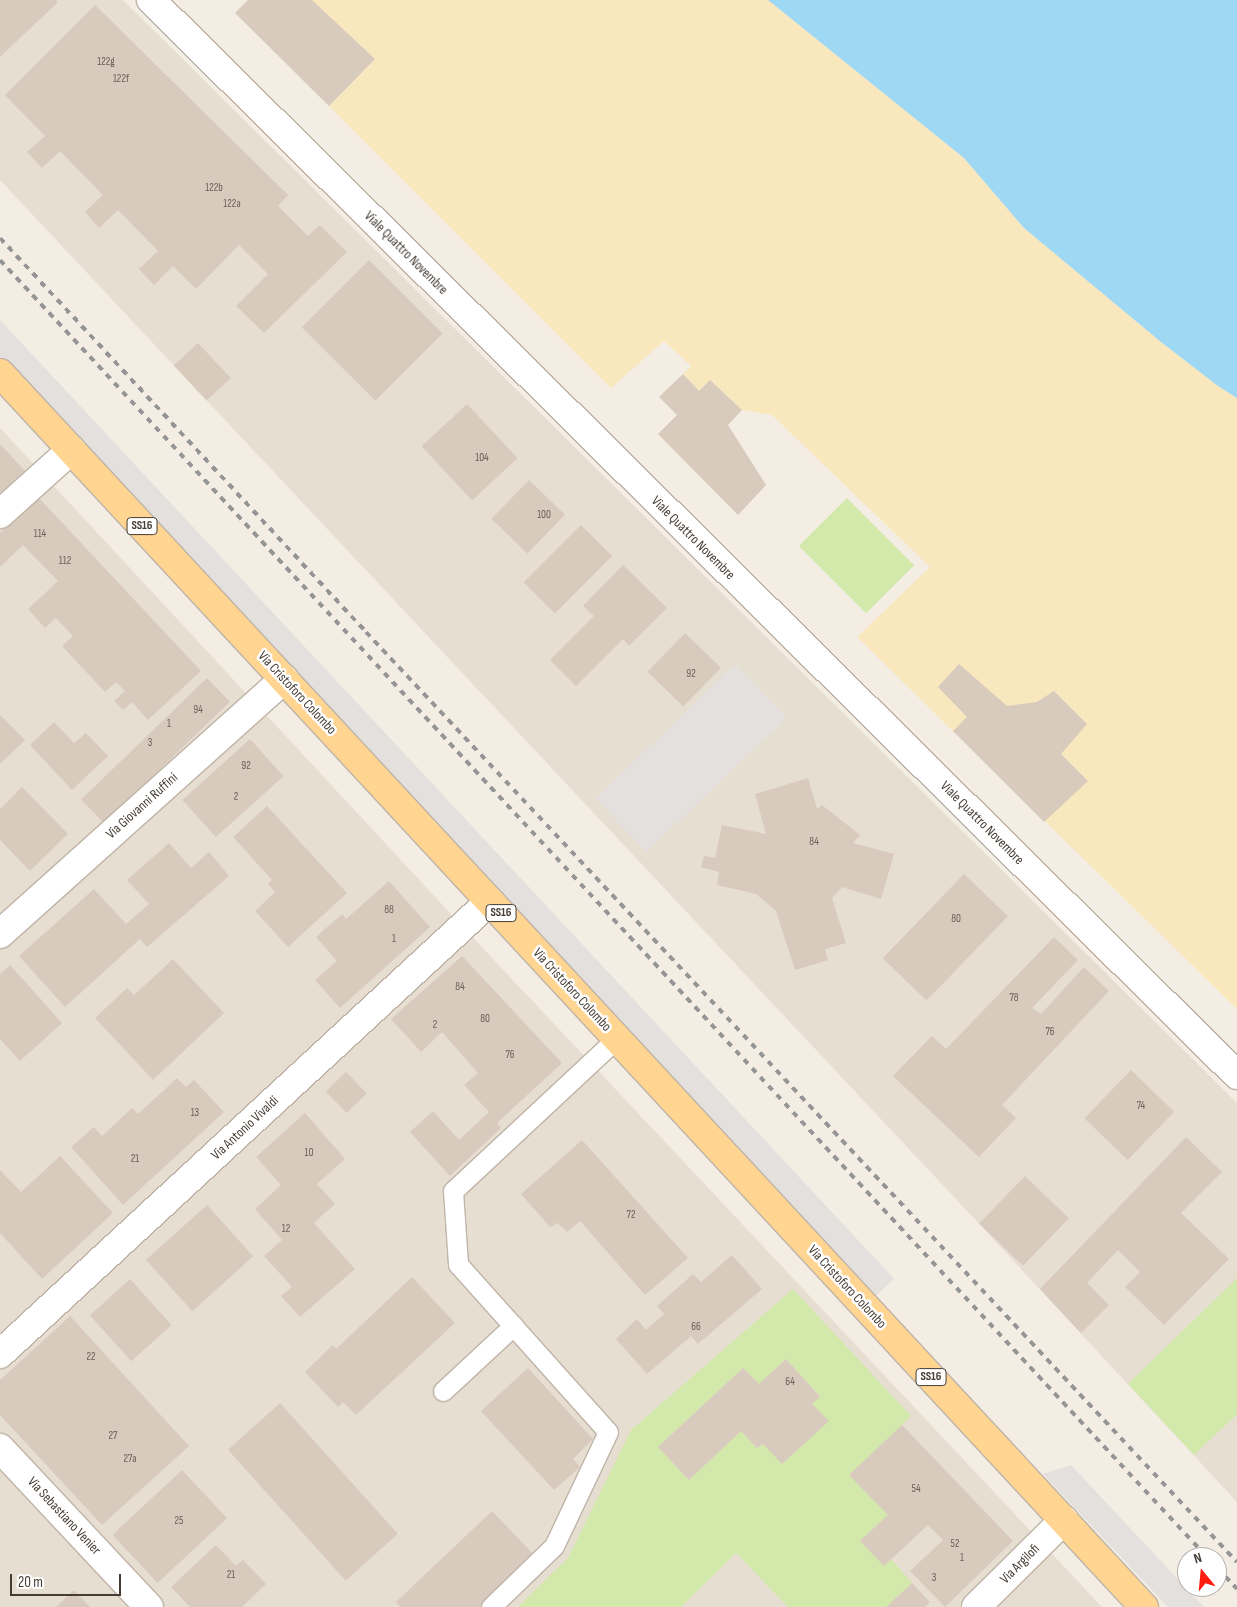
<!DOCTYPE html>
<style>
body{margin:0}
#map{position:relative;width:1237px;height:1607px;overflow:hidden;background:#f3ede4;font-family:"Sofia Sans Condensed",sans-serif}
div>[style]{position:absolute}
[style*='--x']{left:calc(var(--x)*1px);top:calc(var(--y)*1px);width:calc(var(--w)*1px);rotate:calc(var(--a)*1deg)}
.residential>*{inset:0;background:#e7ded2}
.green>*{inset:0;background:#d3e9ab;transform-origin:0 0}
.sand>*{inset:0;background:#f9e7be}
.parking>*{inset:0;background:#e3e0dd;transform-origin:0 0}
.water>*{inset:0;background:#9ed8f3}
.building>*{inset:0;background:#d8cabc;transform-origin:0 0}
.roads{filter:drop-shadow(1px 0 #bfb4a7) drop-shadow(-1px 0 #bfb4a7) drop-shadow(0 1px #bfb4a7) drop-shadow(0 -1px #bfb4a7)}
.lane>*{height:19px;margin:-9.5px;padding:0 9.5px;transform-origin:9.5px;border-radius:9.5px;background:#fff}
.street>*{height:28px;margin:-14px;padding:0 14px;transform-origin:14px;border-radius:14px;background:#fff}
.primary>*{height:28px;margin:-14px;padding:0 14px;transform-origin:14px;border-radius:14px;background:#ffd591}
.rail>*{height:4px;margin-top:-2px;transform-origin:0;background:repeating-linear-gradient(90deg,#959595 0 6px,transparent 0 12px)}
span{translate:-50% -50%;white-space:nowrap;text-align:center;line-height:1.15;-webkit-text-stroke:5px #fff;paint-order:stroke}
.number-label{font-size:11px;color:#6a6056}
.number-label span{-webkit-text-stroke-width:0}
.shield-label span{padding:1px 4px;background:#fff;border:1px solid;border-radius:4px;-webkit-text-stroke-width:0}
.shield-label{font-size:12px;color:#453d34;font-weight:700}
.street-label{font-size:14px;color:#453d34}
.north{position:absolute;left:1177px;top:1547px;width:50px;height:50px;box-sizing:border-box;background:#fff;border:1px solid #b5b1ae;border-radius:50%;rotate:343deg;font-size:14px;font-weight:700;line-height:20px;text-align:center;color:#453d34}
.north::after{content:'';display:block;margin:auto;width:18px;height:22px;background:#ff1c0f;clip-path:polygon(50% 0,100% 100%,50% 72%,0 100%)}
.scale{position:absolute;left:10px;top:1574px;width:111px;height:22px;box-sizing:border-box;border:2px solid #453d34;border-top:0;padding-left:6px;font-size:15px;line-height:18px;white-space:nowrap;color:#453d34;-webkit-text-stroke:4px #fff;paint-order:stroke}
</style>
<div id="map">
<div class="residential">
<i style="clip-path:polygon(0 0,123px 0,1237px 1103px,1237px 1502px,969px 1213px,0 180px)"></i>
<i style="clip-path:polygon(0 428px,463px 927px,1102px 1607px,0 1607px)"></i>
</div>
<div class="green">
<i style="left:847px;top:498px;width:95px;height:68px;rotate:45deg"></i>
<i style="clip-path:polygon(1237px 1278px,1237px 1414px,1194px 1455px,1128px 1384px)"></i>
<i style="clip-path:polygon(evenodd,793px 1289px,911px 1416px,850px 1475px,888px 1515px,860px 1541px,884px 1566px,891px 1559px,912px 1583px,886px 1607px,788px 1607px,736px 1553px,681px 1607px,518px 1607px,568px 1558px,631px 1430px,793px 1289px,786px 1359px,820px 1396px,812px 1404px,828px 1421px,782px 1464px,763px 1444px,757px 1448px,741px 1431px,689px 1480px,658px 1447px,743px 1368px,759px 1384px,786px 1359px)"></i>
</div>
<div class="sand">
<i style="clip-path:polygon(312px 0,768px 0,964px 158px,1024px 228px,1161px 342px,1218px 386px,1237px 398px,1237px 1009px,857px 637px,930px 567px,772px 415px,742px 410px,710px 380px,699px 391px,683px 374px,691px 366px,664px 341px,611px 388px,329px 106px,375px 59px)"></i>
</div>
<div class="parking">
<i style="left:0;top:320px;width:1311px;height:29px;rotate:47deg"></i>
<i style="left:735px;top:664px;width:74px;height:194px;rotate:46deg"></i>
<i style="clip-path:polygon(1071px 1465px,1204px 1607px,1168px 1607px,1043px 1474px)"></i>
</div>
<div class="water">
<i style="clip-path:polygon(768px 0,1237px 0,1237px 398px,1218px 386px,1161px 342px,1024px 228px,964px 158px)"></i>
</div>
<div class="building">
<i style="clip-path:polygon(0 0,56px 0,58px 2px,0 57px)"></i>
<i style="clip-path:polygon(248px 0,312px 0,375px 59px,329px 106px,235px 13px)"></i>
<i style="clip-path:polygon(95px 5px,288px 195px,278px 206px,308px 236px,320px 225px,347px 252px,264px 333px,236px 306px,268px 274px,239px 245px,196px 289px,173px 266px,154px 285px,139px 269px,158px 251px,118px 210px,99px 228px,85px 212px,103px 195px,60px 151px,42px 168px,27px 152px,45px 136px,5px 95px)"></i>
<i style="left:369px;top:260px;width:104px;height:95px;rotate:45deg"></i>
<i style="left:198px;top:343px;width:48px;height:33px;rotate:47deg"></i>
<i style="clip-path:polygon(683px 374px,699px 391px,710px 380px,742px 410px,728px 425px,766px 485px,738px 515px,658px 434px,677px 415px,659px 397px)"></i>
<i style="left:467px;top:404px;width:74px;height:62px;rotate:47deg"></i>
<i style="clip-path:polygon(0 444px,25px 471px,0 493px)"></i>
<i style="left:529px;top:480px;width:50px;height:54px;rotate:44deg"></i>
<i style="clip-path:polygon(39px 498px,201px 671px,148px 720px,132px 702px,123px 710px,114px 701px,125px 691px,116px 682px,105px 692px,62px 646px,73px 636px,56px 618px,45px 628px,28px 609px,58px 581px,23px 545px,0 567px,0 533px)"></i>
<i style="left:581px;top:525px;width:44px;height:81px;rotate:45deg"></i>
<i style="clip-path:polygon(623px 565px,667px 608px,629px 646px,623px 639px,576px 686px,550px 660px,594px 616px,583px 606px)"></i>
<i style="left:685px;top:633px;width:50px;height:54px;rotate:44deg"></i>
<i style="clip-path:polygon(959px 664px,1007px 706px,1037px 702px,1054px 691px,1087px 724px,1061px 754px,1088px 781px,1044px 822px,953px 731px,967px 717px,938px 687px)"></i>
<i style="left:207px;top:678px;width:33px;height:175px;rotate:46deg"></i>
<i style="clip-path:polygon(0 715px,25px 740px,0 764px)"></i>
<i style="clip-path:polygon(54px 722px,74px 743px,86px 733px,108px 756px,72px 790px,30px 745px)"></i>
<i style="left:250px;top:739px;width:50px;height:91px;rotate:48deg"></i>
<i style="clip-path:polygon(808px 778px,817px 809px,822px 805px,860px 835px,853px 843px,894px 854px,881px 899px,842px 887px,832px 898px,846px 943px,825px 949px,828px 960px,795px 970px,776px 911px,756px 894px,717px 885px,719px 872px,701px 867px,704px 856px,715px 858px,722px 825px,766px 834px,755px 794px)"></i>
<i style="clip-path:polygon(22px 787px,68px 834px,30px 871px,0 840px,0 809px)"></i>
<i style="clip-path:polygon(267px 806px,347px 893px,288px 947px,255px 911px,275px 892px,268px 884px,272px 880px,233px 837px)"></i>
<i style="clip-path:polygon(169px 843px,191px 868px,209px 852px,229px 876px,147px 947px,140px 939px,65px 1007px,19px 956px,94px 889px,126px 924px,149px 904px,127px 880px)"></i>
<i style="left:964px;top:874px;width:61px;height:117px;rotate:44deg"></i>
<i style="clip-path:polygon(389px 881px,430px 927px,340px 1008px,315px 980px,337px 961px,316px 937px,342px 914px,346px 919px)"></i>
<i style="clip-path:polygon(1054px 937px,1078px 960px,1032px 1008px,1041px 1014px,1084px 967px,1109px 991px,1002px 1105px,1016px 1118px,979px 1157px,893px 1076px,932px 1036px,946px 1049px)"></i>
<i style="clip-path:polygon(462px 956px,562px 1063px,497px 1123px,501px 1128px,450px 1176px,410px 1132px,433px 1111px,459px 1140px,489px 1112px,464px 1085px,478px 1073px,442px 1032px,421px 1052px,391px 1019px)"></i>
<i style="clip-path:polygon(173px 959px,224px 1013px,153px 1080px,95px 1018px,127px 988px,134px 995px)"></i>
<i style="clip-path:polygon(10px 965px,62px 1023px,20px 1061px,0 1039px,0 974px)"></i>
<i style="left:1131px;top:1070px;width:60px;height:67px;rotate:44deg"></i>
<i style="left:346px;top:1072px;width:30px;height:28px;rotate:46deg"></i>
<i style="clip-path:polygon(177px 1078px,186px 1087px,194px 1080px,224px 1112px,123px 1205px,71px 1147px,94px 1127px,102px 1136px,132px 1108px,138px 1114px)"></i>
<i style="clip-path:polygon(305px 1113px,345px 1159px,317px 1184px,335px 1204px,314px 1223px,355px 1269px,300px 1317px,281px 1296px,292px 1287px,264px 1256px,282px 1240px,255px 1209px,281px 1185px,256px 1157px)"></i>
<i style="clip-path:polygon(1186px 1137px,1222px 1172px,1181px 1213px,1229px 1259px,1164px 1325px,1125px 1287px,1140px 1272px,1118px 1250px,1087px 1283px,1109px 1305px,1081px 1333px,1040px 1289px)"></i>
<i style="clip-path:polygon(582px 1140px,688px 1258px,645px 1295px,580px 1221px,567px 1232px,558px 1223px,550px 1227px,521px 1194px)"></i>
<i style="clip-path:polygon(60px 1156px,113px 1213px,42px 1279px,0 1233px,0 1170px,21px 1192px)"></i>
<i style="left:1025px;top:1176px;width:61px;height:66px;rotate:44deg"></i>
<i style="left:207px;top:1205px;width:69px;height:82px;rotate:48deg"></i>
<i style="clip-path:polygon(732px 1255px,762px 1289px,698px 1344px,691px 1336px,647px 1374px,616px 1339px,637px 1319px,646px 1330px,664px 1314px,657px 1306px,693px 1274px,701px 1282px)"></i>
<i style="clip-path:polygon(412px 1277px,455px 1323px,356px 1415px,343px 1402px,338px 1407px,305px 1372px,333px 1345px,336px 1349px)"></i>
<i style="left:130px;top:1279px;width:62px;height:54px;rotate:48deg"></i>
<i style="clip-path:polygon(70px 1316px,189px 1446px,102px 1525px,0 1415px,0 1380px)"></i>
<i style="clip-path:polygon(786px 1359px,820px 1397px,812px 1404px,829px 1421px,782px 1464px,763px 1444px,757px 1448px,741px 1431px,689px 1480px,658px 1447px,743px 1368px,759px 1384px)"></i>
<i style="clip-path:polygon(528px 1368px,593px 1439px,573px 1459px,580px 1467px,554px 1490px,481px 1411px)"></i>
<i style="left:280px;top:1403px;width:176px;height:70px;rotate:48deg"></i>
<i style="clip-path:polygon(902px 1425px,1013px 1541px,945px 1607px,910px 1571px,943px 1540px,928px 1525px,884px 1566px,860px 1541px,888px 1515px,849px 1475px)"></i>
<i style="left:182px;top:1470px;width:66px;height:95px;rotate:47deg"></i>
<i style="clip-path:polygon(492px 1511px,535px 1556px,482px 1607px,400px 1607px,396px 1602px)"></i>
<i style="clip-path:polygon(216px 1545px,236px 1566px,243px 1560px,266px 1584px,242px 1607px,190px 1607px,171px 1587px)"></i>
<i style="clip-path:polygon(912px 1583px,930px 1602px,925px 1607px,886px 1607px)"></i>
<i style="clip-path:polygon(74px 1590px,90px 1607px,56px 1607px)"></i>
</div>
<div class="roads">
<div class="lane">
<i style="--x:443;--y:1391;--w:96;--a:-42.9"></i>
<i style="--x:491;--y:1607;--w:88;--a:-44.1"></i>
<i style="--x:554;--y:1546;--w:126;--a:-64.7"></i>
<i style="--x:608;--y:1432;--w:225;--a:-131.8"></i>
<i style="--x:458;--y:1264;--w:73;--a:-93.9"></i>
<i style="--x:453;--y:1191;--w:224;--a:-43"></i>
</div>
<div class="street">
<i style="--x:151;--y:0;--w:1528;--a:44.71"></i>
<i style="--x:0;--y:514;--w:96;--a:-42"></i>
<i style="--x:0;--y:934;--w:382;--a:-41.9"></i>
<i style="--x:0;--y:1354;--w:667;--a:-42.75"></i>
<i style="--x:0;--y:1448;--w:218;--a:46.9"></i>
<i style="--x:976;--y:1607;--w:124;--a:-44.7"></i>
</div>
<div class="primary">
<i style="--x:0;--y:373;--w:1683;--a:47.17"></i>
</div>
</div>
<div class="rail">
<i style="--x:0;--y:238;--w:538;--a:47.11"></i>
<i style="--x:366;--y:632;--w:1274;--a:46.88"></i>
<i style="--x:0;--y:260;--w:1772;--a:47.06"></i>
<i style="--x:1217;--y:1568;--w:29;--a:46"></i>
</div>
<div class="number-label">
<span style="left:106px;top:62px">122g</span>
<span style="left:121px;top:79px">122f</span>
<span style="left:214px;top:188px">122b</span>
<span style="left:232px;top:204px">122a</span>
<span style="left:482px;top:458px">104</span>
<span style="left:544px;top:515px">100</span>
<span style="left:40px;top:534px">114</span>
<span style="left:65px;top:561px">112</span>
<span style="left:691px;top:674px">92</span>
<span style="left:198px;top:710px">94</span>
<span style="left:169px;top:724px">1</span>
<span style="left:150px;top:743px">3</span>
<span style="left:246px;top:766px">92</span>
<span style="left:236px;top:797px">2</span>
<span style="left:814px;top:842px">84</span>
<span style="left:389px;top:910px">88</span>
<span style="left:956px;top:919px">80</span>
<span style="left:394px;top:939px">1</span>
<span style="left:460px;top:987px">84</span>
<span style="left:1014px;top:998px">78</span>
<span style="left:485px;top:1019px">80</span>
<span style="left:435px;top:1025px">2</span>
<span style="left:1050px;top:1032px">76</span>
<span style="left:510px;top:1055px">76</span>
<span style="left:1141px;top:1106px">74</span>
<span style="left:195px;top:1113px">13</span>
<span style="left:309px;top:1153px">10</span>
<span style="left:135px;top:1159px">21</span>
<span style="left:631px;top:1215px">72</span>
<span style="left:286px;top:1229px">12</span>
<span style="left:696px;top:1327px">66</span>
<span style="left:91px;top:1357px">22</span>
<span style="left:790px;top:1382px">64</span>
<span style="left:113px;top:1436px">27</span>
<span style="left:130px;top:1459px">27a</span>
<span style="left:916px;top:1489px">54</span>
<span style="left:179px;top:1521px">25</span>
<span style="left:955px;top:1544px">52</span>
<span style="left:962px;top:1558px">1</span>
<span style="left:231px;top:1575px">21</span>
<span style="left:934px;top:1578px">3</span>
</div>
<div class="shield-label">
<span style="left:142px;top:526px">SS16</span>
<span style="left:501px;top:913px">SS16</span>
<span style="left:931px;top:1377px">SS16</span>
</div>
<div class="street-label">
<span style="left:406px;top:253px;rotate:45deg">Viale Quattro Novembre</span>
<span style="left:693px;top:538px;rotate:45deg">Viale Quattro Novembre</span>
<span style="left:297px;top:693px;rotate:47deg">Via Cristoforo Colombo</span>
<span style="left:142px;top:806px;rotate:-42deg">Via Giovanni Ruffini</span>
<span style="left:982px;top:823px;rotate:45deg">Viale Quattro Novembre</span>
<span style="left:572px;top:990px;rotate:47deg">Via Cristoforo Colombo</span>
<span style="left:245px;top:1128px;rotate:-43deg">Via Antonio Vivaldi</span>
<span style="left:847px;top:1287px;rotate:47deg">Via Cristoforo Colombo</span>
<span style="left:64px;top:1516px;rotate:47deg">Via Sebastiano Venier</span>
<span style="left:1020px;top:1564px;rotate:-45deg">Via Argilofi</span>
</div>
<div class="north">N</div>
<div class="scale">20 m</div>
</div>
